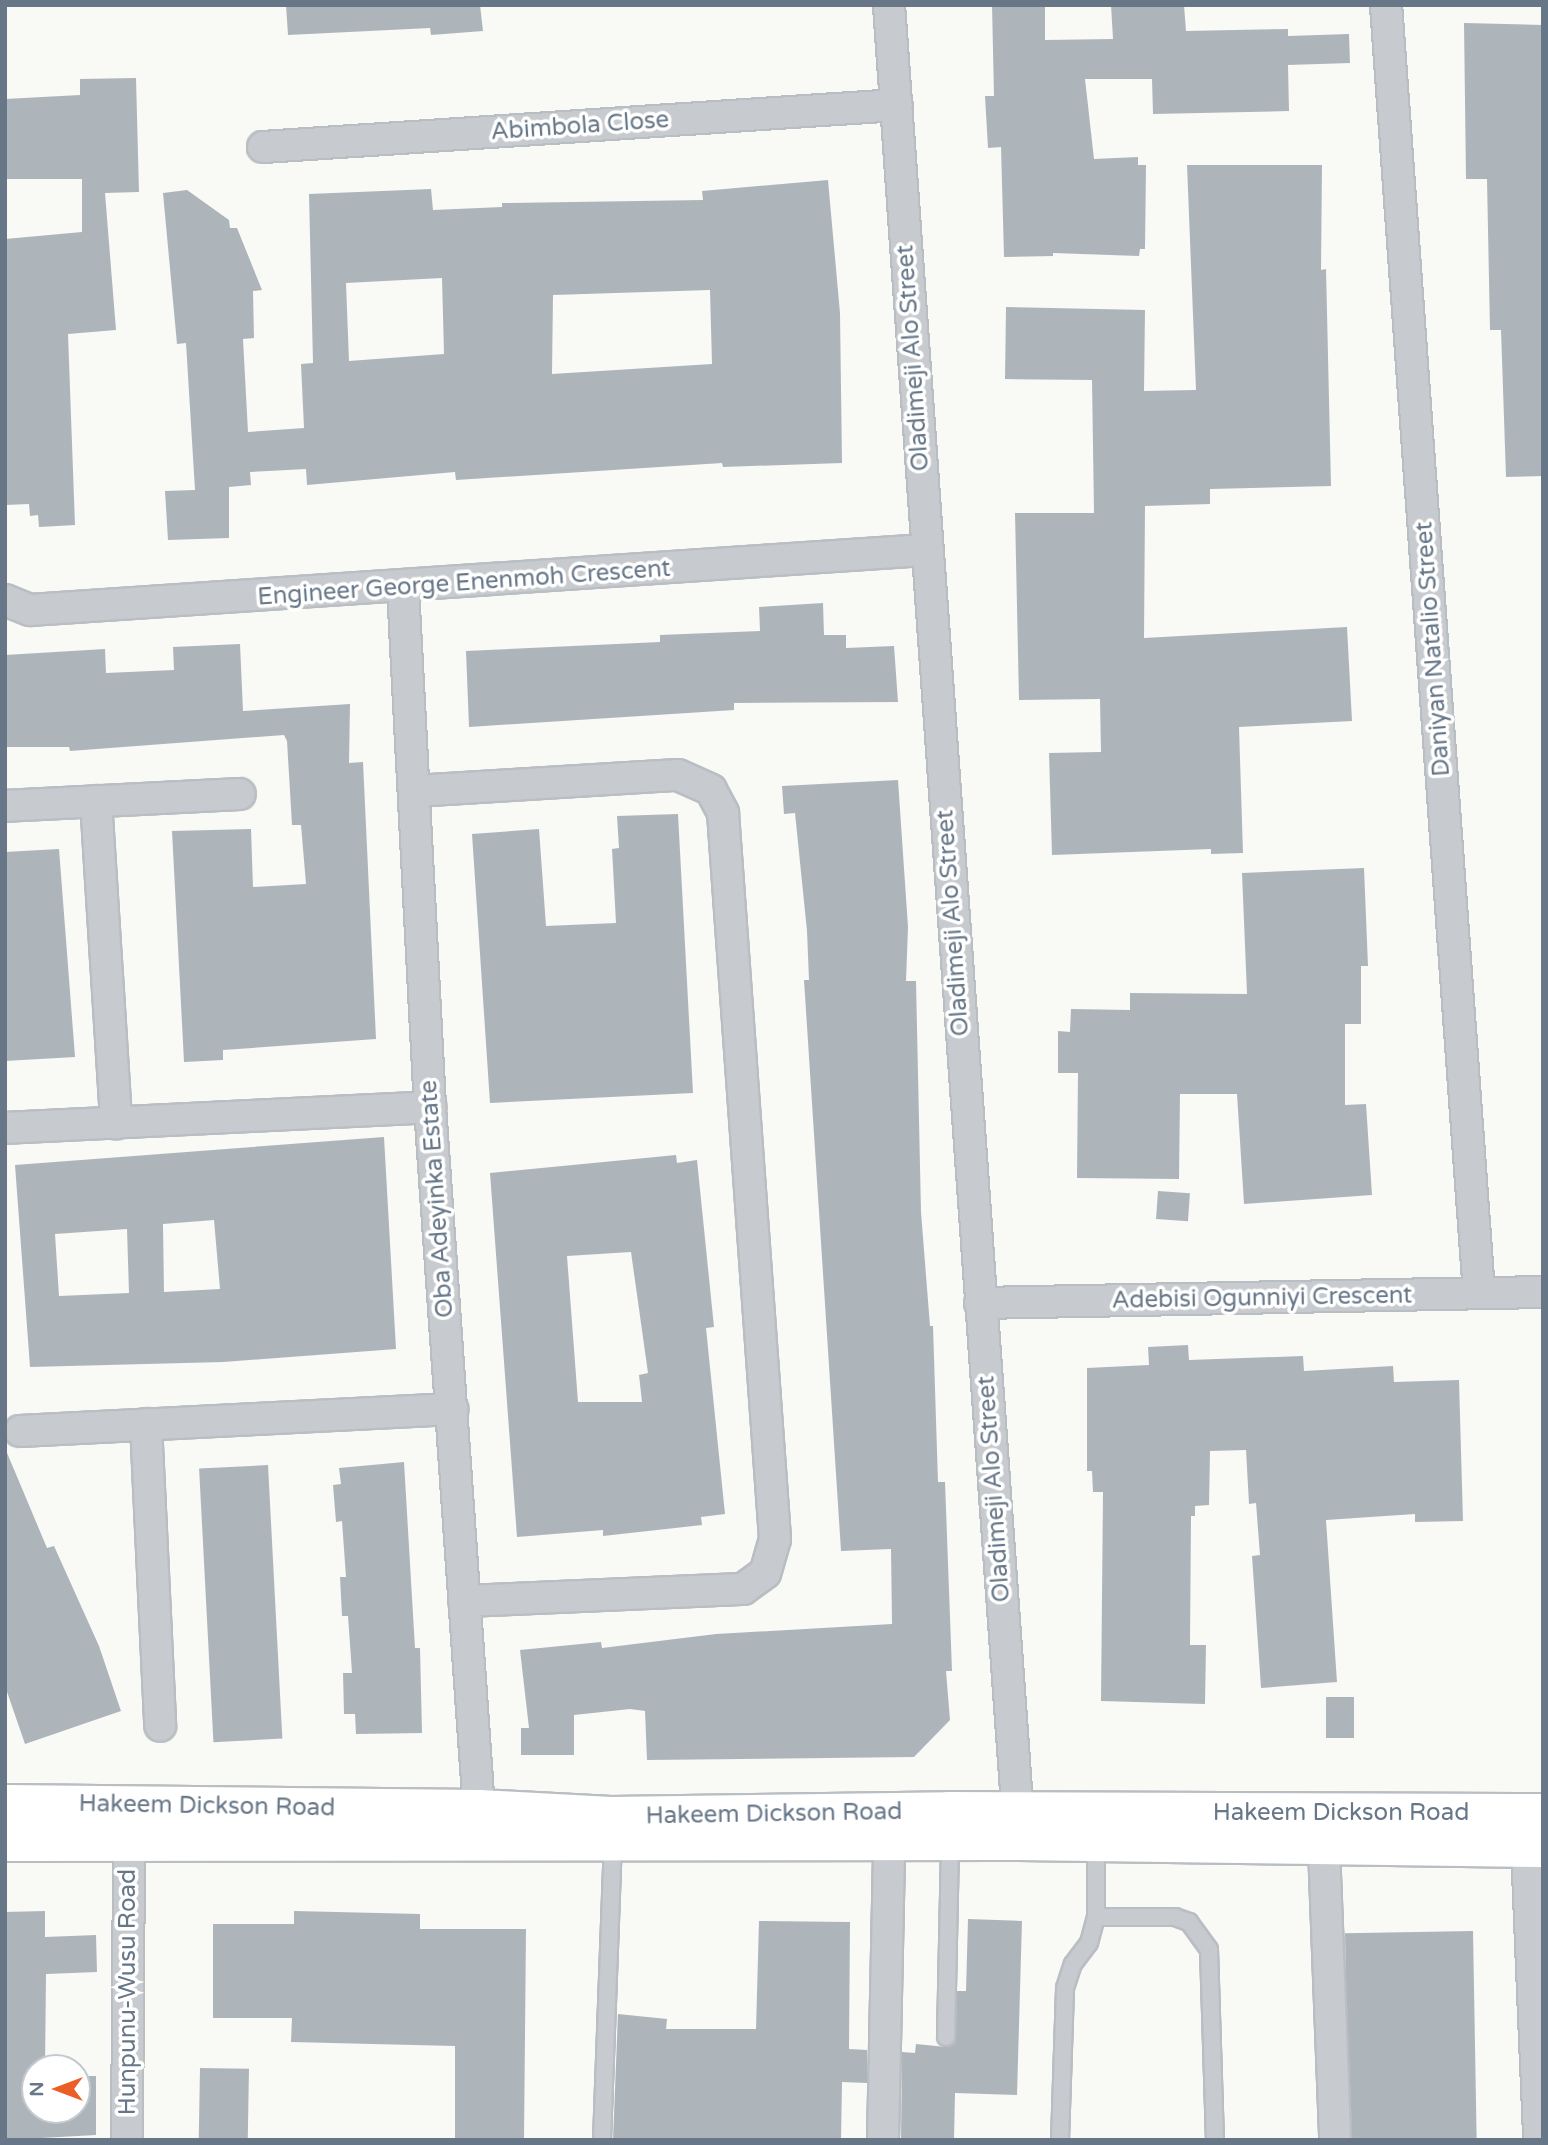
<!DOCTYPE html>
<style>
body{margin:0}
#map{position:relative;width:1548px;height:2145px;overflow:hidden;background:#f9f9f6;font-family:"Varela Round",sans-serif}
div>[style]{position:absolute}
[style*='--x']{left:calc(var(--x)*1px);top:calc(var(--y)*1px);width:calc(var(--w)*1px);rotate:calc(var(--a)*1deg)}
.building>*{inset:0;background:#adb5bb;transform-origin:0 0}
.roads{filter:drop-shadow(2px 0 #b9bec3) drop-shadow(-2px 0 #b9bec3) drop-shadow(0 2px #b9bec3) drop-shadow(0 -2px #b9bec3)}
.service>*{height:16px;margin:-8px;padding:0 8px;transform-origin:8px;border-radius:8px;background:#c7cace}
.minor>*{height:30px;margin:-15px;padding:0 15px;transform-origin:15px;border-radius:15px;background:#c7cace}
.secondary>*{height:38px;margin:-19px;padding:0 19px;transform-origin:19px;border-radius:19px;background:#fff}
span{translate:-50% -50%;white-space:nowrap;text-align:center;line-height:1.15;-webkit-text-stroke:7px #fff;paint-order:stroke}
.street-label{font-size:24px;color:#677788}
.frame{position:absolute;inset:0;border:7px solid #677788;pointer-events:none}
.north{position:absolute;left:21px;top:2054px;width:70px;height:70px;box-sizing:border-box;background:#fff;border:2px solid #c2c9cf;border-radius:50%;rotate:270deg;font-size:19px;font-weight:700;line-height:28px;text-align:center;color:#677788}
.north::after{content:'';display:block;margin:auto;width:24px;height:32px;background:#ea5f25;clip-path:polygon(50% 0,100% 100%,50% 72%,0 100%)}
</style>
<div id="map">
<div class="building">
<i style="clip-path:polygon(286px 5px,480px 5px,483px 31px,431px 35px,430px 28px,288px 35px)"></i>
<i style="clip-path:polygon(992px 5px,1045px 5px,1045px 40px,1113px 39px,1111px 5px,1184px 5px,1186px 31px,1288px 29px,1288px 36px,1349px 34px,1350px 63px,1288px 65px,1289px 111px,1153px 114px,1152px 79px,1085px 79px,1094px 159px,1138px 157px,1138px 165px,1146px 165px,1145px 249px,1140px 249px,1139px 256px,1053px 253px,1053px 256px,1004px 257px,1001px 147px,988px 148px,985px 96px,994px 96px)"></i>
<i style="clip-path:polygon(1464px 23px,1543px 25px,1543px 476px,1506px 477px,1501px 330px,1490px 330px,1487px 179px,1466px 179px)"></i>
<i style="clip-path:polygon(136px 78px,139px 192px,105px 193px,116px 330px,68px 334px,75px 525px,39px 527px,38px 515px,30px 516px,29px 504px,5px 505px,5px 239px,82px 232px,82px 179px,5px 179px,5px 99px,80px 95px,80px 79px)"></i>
<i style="clip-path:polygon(1187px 165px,1322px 165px,1321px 270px,1326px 269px,1331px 486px,1210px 489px,1210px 504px,1145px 506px,1144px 638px,1347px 627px,1352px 721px,1239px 727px,1243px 853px,1211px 854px,1211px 849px,1052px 855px,1049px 753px,1101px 752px,1100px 699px,1019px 700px,1015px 513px,1094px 513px,1092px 380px,1005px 379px,1006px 307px,1145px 310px,1144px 391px,1196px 390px)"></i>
<i style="clip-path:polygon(evenodd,828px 180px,840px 313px,842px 463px,723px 467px,722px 463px,456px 480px,455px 472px,307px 485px,306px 469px,250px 472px,251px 485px,229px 487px,229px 538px,168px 540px,165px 491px,195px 490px,186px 343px,177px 344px,163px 193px,187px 190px,229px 220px,230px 228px,237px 228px,262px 290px,253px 291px,254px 338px,243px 339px,248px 432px,304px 428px,301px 364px,313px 363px,309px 194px,431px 189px,433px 210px,502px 207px,502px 203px,703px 200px,702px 191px,828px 180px,442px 278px,444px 354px,349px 361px,346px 283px,442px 278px,828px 180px,710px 290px,712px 364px,552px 374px,553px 295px,710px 290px)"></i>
<i style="clip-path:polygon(823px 603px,824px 635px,846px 635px,846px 648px,894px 646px,898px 702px,734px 703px,734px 710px,469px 727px,466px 651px,660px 642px,660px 635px,760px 631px,759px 607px)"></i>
<i style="clip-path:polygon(240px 644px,243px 711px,350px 704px,349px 763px,363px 762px,376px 1039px,223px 1050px,223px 1060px,184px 1062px,172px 831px,251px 829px,253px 887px,306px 884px,301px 825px,292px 825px,287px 741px,284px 735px,70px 751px,69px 747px,5px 747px,5px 655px,105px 649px,106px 673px,174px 670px,173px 647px)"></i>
<i style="clip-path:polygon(898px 780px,908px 927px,906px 981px,916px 981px,921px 1212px,930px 1326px,933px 1326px,938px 1482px,945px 1482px,952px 1671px,946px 1671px,950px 1720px,914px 1757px,647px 1760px,645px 1711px,630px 1709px,574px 1715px,574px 1755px,521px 1755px,521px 1728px,529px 1728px,520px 1650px,601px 1642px,602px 1648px,716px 1634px,892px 1624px,891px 1549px,841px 1551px,804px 980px,809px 980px,807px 931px,795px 813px,784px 814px,782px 786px)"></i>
<i style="clip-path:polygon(678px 814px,693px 1093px,490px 1103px,472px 834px,539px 829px,546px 926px,616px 923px,612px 849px,619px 848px,617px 816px)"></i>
<i style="clip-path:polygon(59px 849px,75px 1057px,5px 1061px,5px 852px)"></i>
<i style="clip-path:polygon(1364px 868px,1368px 966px,1361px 966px,1361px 1024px,1345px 1024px,1345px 1105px,1366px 1104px,1372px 1195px,1244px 1204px,1237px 1094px,1180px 1094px,1179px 1179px,1077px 1178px,1078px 1073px,1058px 1073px,1058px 1031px,1070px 1032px,1071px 1009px,1130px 1010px,1130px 993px,1247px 994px,1242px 873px)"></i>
<i style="clip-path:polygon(evenodd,384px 1137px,396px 1349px,223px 1362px,30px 1367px,15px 1165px,384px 1137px,214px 1220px,220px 1289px,164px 1292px,163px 1224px,214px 1220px,384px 1137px,127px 1229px,129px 1293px,59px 1296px,55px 1234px,127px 1229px)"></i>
<i style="clip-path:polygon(evenodd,676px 1155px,677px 1163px,697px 1160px,714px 1327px,706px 1328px,725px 1514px,701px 1517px,702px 1525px,603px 1536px,603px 1530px,517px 1537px,490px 1173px,676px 1155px,631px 1252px,648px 1373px,639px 1375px,642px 1402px,578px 1402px,567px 1256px,631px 1252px)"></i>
<i style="left:1158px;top:1191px;width:32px;height:28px;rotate:4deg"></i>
<i style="clip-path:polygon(1188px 1345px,1189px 1360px,1303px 1356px,1304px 1371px,1393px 1366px,1394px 1382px,1459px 1380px,1463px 1521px,1415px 1522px,1415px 1514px,1326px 1520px,1337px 1682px,1261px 1688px,1252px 1556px,1260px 1555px,1256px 1503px,1249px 1504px,1246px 1450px,1210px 1451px,1209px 1505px,1195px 1506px,1195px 1516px,1191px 1516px,1190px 1645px,1206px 1645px,1205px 1704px,1101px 1701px,1103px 1492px,1093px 1492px,1092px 1471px,1087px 1471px,1087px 1368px,1149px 1365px,1148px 1347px)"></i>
<i style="clip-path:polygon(5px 1448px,47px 1548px,54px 1546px,99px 1646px,121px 1711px,25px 1744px,5px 1686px)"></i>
<i style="clip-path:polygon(404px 1462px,415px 1648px,420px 1648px,422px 1733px,356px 1734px,355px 1714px,344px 1714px,343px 1673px,352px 1673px,348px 1616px,342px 1616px,340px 1577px,346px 1577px,342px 1521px,336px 1522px,333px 1485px,341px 1484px,339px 1468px)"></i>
<i style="left:268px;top:1465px;width:274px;height:69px;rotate:87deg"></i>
<i style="left:1326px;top:1697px;width:28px;height:41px"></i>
<i style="clip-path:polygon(45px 1911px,45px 1937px,96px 1935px,97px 1972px,46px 1974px,45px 2068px,35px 2068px,35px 2110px,77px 2110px,77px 2076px,96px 2076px,96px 2135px,5px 2140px,5px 1912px)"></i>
<i style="clip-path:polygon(294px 1911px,420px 1914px,420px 1929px,526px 1929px,524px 2140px,455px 2140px,455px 2046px,291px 2042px,292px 2018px,213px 2018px,213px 1924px,294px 1924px)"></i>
<i style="clip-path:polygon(968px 1919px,1022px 1921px,1017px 2095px,955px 2093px,954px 2140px,901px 2140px,902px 2052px,915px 2053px,916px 2044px,946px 2047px,955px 2042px,957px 1991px,966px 1991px)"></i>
<i style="clip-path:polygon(759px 1921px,850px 1922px,849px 2049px,867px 2050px,867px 2083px,842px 2082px,841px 2140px,613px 2140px,618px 2014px,667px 2019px,666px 2029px,756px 2029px)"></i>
<i style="left:1473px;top:1931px;width:209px;height:128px;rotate:89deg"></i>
<i style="left:200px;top:2068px;width:49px;height:72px;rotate:1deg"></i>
</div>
<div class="roads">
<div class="service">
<i style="--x:1096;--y:1917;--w:79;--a:0"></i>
<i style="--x:1175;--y:1917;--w:15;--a:20"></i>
<i style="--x:1189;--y:1922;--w:34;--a:54"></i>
<i style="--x:1209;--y:1950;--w:190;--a:88.2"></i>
<i style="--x:946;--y:2037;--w:193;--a:-88.8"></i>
<i style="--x:602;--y:2140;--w:297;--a:-87.9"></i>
<i style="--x:1060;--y:2140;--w:152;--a:-88.1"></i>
<i style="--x:1065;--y:1988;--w:25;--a:-72"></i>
<i style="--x:1073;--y:1964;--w:26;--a:-53"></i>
<i style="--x:1089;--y:1943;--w:27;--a:-75"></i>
<i style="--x:1096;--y:1917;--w:74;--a:-90"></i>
</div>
<div class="minor">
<i style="--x:889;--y:5;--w:1830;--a:85.93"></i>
<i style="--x:1386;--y:5;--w:1291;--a:85.87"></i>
<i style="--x:263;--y:147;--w:635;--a:-3.79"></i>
<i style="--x:403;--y:588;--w:520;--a:87.02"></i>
<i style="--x:430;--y:1107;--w:704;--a:86.01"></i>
<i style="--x:5;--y:600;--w:27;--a:22"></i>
<i style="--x:30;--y:610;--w:897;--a:-3.84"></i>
<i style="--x:414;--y:791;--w:264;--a:-3.5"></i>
<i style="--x:678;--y:775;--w:36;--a:24"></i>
<i style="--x:711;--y:790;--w:26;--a:62"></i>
<i style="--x:723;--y:813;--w:728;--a:85.9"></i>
<i style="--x:775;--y:1539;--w:35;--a:106"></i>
<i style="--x:765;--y:1573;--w:27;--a:144"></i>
<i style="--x:743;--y:1589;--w:279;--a:177.5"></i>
<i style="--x:96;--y:801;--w:323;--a:86.4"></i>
<i style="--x:5;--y:806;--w:235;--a:-2.9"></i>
<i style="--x:5;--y:1128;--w:426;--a:-2.8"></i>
<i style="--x:980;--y:1303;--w:563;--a:-1.12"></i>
<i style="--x:146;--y:1424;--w:302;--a:87.3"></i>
<i style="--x:20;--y:1431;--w:433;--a:-2.9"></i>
<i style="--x:1324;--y:1848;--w:292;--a:87.8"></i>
<i style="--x:1527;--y:1848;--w:292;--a:87.6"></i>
<i style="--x:127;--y:2140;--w:296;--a:-89.6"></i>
<i style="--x:883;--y:2140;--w:298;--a:-88.8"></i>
</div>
<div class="secondary">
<i style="--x:5;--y:1804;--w:474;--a:0.6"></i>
<i style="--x:479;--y:1809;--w:132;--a:3"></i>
<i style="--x:611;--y:1816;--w:338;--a:-0.8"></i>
<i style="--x:949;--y:1811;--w:594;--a:0.19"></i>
<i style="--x:5;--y:1842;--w:1015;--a:-0.06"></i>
<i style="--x:1020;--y:1841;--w:523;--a:0.77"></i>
</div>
</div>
<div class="street-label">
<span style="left:580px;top:126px;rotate:-4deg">Abimbola Close</span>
<span style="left:913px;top:358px;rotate:-94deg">Oladimeji Alo Street</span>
<span style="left:464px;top:583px;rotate:-4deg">Engineer George Enenmoh Crescent</span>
<span style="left:1433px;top:649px;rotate:-94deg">Daniyan Natalio Street</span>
<span style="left:953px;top:923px;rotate:-94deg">Oladimeji Alo Street</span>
<span style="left:437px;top:1199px;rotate:-94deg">Oba Adeyinka Estate</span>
<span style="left:1262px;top:1298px;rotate:-1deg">Adebisi Ogunniyi Crescent</span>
<span style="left:994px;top:1489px;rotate:-94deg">Oladimeji Alo Street</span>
<span style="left:207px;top:1806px;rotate:1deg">Hakeem Dickson Road</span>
<span style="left:1341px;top:1813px">Hakeem Dickson Road</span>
<span style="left:774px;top:1814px;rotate:-1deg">Hakeem Dickson Road</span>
<span style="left:128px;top:1992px;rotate:-90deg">Hunpunu-Wusu Road</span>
</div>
<div class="frame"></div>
<div class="north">N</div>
</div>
